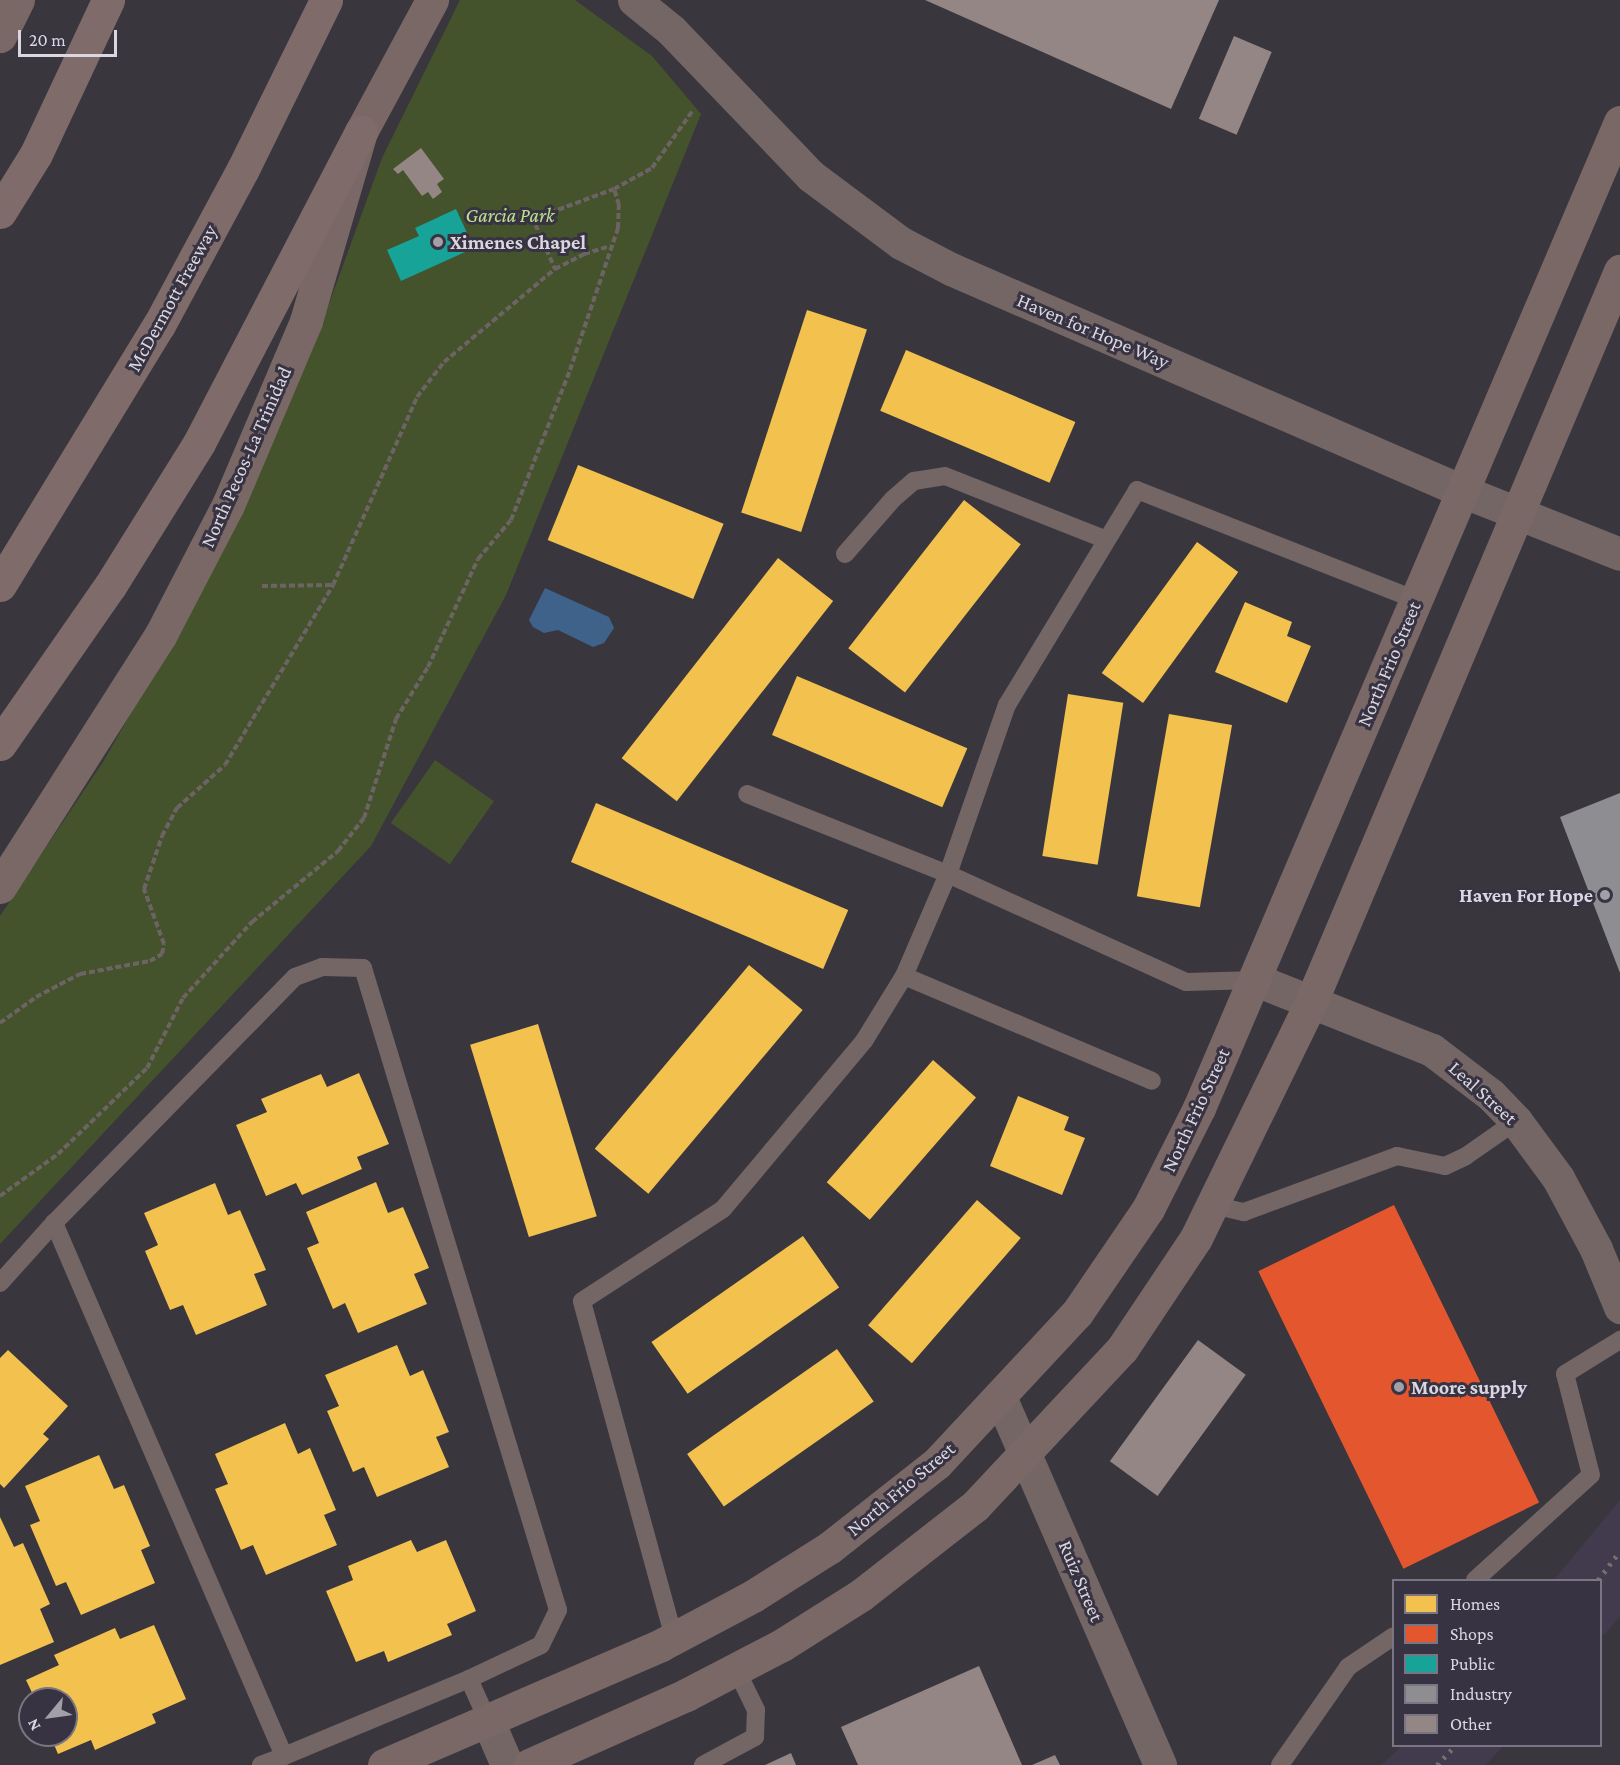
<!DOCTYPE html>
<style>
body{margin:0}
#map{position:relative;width:1620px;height:1765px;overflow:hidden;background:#39363e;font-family:"Crimson Pro",serif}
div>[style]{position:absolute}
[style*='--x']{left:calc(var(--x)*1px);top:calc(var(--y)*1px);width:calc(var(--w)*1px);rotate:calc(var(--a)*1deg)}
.built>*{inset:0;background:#423b4e}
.green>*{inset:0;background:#44532b;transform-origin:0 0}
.water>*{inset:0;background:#3f628b}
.homes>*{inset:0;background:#f2c14e;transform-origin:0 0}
.shops>*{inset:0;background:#e4572e;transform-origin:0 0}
.public>*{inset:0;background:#17a398}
.industry>*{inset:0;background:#8d8d92}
.building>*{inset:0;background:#948684;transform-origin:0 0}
.path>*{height:4px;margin-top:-2px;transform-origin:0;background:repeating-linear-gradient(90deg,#6d6364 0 6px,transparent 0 9px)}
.lane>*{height:18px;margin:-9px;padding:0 9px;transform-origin:9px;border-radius:9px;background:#736665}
.street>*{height:33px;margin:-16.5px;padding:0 16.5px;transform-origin:16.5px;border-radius:16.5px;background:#736665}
.secondary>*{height:33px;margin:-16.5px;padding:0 16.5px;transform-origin:16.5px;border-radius:16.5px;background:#7a6866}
.highway>*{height:33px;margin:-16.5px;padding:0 16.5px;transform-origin:16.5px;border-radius:16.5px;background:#7f6c6a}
.rail>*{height:4.5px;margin-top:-2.25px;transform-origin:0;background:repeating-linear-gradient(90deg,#766d6e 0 3px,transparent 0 9px)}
.dots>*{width:16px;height:16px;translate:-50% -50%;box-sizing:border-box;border:3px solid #383342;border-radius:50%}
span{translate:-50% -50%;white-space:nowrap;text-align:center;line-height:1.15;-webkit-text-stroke:6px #383342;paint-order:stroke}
.park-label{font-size:20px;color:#bde08d;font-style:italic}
.poi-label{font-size:20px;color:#dad7e1;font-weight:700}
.left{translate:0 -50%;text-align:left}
.right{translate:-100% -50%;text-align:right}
.street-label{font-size:20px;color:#dad7e1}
.legend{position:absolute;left:1392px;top:1579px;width:210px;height:168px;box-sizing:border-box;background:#383342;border:2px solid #797582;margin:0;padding:8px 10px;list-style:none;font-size:18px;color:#dad7e1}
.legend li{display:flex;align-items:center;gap:12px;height:30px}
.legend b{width:30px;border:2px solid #797582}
.north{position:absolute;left:18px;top:1687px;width:60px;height:60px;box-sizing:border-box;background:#383342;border:2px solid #797582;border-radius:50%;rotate:241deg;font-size:16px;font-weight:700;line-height:24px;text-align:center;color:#dad7e1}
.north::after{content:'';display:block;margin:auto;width:21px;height:27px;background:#a29fa8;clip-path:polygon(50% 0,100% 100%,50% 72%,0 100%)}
.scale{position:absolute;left:18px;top:30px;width:99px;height:27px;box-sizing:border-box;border:3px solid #dad7e1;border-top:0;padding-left:8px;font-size:18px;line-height:21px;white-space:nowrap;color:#dad7e1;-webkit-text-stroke:4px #383342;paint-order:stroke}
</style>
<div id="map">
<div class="built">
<i style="clip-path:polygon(1620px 1500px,1620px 1617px,1601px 1638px,1600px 1580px,1554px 1580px)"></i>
<i style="clip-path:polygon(1402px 1746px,1503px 1746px,1486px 1765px,1381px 1765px)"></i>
</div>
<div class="green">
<i style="clip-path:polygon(460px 0,575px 0,652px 56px,701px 114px,506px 595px,371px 846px,0 1244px,0 916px,103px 762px,198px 596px,313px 348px,382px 158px)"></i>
<i style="left:435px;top:760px;width:72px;height:77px;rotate:35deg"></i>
</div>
<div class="water">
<i style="clip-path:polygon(545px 588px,609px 617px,614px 628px,604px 643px,593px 647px,558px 630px,544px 633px,533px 627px,529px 620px)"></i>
</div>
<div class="homes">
<i style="left:807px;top:310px;width:63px;height:213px;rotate:18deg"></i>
<i style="left:906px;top:350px;width:184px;height:66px;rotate:23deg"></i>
<i style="left:578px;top:465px;width:157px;height:81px;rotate:22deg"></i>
<i style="left:964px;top:500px;width:72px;height:188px;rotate:38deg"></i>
<i style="left:1197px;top:542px;width:51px;height:162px;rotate:36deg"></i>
<i style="left:778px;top:558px;width:70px;height:254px;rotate:38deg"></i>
<i style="clip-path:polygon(1245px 602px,1292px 622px,1287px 636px,1311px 646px,1287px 703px,1215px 672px)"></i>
<i style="left:797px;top:676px;width:185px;height:64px;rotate:23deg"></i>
<i style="left:1068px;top:694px;width:56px;height:164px;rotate:9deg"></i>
<i style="left:1169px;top:714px;width:64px;height:185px;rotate:10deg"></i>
<i style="left:596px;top:803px;width:274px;height:64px;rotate:23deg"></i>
<i style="left:749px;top:965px;width:70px;height:240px;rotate:40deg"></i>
<i style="left:538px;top:1024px;width:201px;height:71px;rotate:73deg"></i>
<i style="left:933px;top:1060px;width:57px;height:162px;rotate:41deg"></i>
<i style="clip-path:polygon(359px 1073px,389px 1144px,357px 1157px,362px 1169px,302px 1195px,296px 1183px,266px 1196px,236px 1125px,267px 1112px,261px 1099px,321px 1074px,327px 1087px)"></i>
<i style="clip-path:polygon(1018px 1096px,1069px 1117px,1064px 1130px,1085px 1138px,1062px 1195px,990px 1166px)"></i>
<i style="clip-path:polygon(376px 1182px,388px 1213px,403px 1207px,429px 1268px,414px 1274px,427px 1304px,358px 1333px,345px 1303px,333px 1309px,307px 1248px,319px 1243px,306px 1212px)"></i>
<i style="clip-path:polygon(215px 1183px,228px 1215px,240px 1210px,266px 1270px,254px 1274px,267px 1305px,196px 1335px,183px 1305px,170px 1310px,145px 1251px,158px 1245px,144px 1213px)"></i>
<i style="left:977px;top:1200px;width:58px;height:166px;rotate:41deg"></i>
<i style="left:803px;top:1236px;width:63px;height:185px;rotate:55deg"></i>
<i style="clip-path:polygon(397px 1345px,410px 1376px,423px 1370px,449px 1432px,436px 1437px,449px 1467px,377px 1497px,364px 1467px,353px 1472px,327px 1411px,339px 1406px,325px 1375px)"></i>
<i style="left:837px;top:1349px;width:64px;height:183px;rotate:55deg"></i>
<i style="clip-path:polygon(8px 1350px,68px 1406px,43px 1434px,49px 1439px,4px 1488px,0 1484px,0 1358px)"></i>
<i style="clip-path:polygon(285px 1423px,298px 1454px,310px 1448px,336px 1510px,324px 1515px,337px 1545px,266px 1575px,253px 1545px,241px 1550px,215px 1489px,228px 1484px,215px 1454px)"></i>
<i style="clip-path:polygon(99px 1455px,114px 1489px,124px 1485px,150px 1546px,141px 1550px,155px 1583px,81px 1615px,66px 1582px,56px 1586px,30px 1525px,40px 1521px,25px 1486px)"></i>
<i style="clip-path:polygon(0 1517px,14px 1547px,23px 1543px,50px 1604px,40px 1609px,54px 1642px,0 1665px)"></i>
<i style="clip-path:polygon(411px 1540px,417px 1552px,446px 1540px,476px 1611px,447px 1624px,452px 1635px,388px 1662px,384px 1651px,356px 1662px,326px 1591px,353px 1580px,348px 1566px)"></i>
<i style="clip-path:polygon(154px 1625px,186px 1699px,152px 1714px,156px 1723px,95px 1750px,91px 1740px,58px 1754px,50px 1735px,66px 1735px,66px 1699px,35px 1699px,26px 1680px,59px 1665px,54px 1655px,115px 1628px,120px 1639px)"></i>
</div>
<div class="shops">
<i style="left:1394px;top:1205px;width:331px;height:151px;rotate:64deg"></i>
</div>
<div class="public">
<i style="clip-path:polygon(456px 209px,474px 248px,401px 281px,387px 250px,419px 236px,415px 228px)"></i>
</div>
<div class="industry">
<i style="clip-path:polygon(1620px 793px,1620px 973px,1560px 817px)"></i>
</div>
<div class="building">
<i style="clip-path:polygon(925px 0,1219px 0,1171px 109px)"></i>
<i style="left:1234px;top:36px;width:41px;height:90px;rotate:23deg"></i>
<i style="clip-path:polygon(421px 148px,444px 179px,437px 184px,442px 192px,433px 199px,428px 192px,422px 196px,403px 170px,398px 174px,393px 169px)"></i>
<i style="left:1198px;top:1340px;width:59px;height:150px;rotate:36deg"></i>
<i style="clip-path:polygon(979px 1666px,1022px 1765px,858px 1765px,841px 1727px)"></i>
<i style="clip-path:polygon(791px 1753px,796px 1765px,765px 1765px)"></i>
<i style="clip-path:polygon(1055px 1755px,1060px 1765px,1032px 1765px)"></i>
</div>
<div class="path">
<i style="--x:528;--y:208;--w:67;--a:66.1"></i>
<i style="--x:533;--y:219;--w:86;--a:-20.3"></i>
<i style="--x:614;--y:189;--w:43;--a:-28.9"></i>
<i style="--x:652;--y:168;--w:71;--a:-54.7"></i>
<i style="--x:262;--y:586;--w:70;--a:-0.8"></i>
<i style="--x:0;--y:1023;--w:44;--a:-35.8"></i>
<i style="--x:36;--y:997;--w:50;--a:-27.6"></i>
<i style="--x:80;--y:974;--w:71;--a:-10.5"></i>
<i style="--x:150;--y:961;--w:14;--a:-30"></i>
<i style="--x:162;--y:954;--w:10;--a:-79"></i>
<i style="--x:164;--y:944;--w:59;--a:-110"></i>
<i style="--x:144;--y:889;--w:56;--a:-71.2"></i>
<i style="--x:162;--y:836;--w:32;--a:-62"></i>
<i style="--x:177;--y:808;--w:64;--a:-41.9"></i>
<i style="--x:225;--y:765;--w:210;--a:-59"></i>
<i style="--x:333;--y:585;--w:206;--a:-65.9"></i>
<i style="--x:417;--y:397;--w:44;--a:-52.4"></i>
<i style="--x:444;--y:362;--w:145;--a:-40"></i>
<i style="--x:555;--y:269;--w:33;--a:-27"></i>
<i style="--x:584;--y:254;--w:27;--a:-17"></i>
<i style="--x:0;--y:1196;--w:72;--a:-35.9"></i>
<i style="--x:58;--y:1154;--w:124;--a:-44"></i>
<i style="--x:147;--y:1068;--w:79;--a:-62.8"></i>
<i style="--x:183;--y:998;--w:103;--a:-47.8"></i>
<i style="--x:252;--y:922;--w:112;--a:-39.5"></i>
<i style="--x:338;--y:851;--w:42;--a:-51.8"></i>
<i style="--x:364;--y:818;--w:104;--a:-72.1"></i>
<i style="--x:396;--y:719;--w:61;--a:-58.4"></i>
<i style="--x:428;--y:667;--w:119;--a:-65.2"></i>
<i style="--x:478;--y:559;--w:51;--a:-49.8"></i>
<i style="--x:511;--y:520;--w:161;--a:-68.5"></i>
<i style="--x:570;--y:370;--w:150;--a:-71.3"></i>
<i style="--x:618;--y:228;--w:23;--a:-88"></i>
<i style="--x:619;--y:205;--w:17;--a:-107"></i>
</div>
<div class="lane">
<i style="--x:845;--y:554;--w:73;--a:-48.9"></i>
<i style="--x:893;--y:499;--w:28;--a:-41"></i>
<i style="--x:914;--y:481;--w:31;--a:-9"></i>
<i style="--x:945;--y:476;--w:171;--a:21.6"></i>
<i style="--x:904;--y:976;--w:269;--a:22.9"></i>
<i style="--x:1256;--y:980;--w:70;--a:178.4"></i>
<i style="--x:1186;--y:982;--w:261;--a:-155.6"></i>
<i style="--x:948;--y:874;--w:179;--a:-70.8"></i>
<i style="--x:1007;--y:705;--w:251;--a:-58.8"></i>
<i style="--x:1137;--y:490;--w:300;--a:21.5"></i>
<i style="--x:1213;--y:1205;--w:32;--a:13"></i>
<i style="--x:1244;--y:1212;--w:163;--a:-20.1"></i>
<i style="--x:1397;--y:1156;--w:49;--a:11.8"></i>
<i style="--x:1445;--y:1166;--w:23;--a:-25"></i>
<i style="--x:1466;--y:1156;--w:61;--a:-35"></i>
<i style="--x:0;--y:1283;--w:81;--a:-48"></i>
<i style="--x:1475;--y:1580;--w:156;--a:-42.2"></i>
<i style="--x:1591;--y:1475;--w:104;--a:-104.4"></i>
<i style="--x:1565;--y:1374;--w:65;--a:-31.7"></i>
<i style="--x:674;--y:1638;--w:349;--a:-105.3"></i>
<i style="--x:582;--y:1301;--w:168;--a:-33.1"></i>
<i style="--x:723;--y:1209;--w:219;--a:-50"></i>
<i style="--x:864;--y:1041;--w:76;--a:-58.4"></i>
<i style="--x:904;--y:976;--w:111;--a:-66.7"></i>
<i style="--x:948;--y:874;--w:216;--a:-158.3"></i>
<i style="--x:469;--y:1679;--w:200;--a:157.4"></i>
<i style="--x:284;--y:1756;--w:581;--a:-113.34"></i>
<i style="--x:54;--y:1223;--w:344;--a:-45.6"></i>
<i style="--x:295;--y:977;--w:29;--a:-20"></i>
<i style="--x:322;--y:967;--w:41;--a:1.4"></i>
<i style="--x:363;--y:968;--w:671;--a:73.1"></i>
<i style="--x:558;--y:1610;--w:39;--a:116"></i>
<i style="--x:541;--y:1645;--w:80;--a:154.7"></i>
<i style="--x:469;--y:1679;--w:46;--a:65.7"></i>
<i style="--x:261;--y:1765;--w:25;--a:-21"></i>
<i style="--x:703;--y:1765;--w:59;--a:-28.3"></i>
<i style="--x:755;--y:1737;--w:27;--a:-88"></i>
<i style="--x:756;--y:1710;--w:46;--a:-116"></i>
<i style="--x:1280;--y:1765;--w:119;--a:-55.2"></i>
<i style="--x:1348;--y:1667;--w:55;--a:-34"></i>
</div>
<div class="street">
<i style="--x:634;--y:0;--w:48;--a:39"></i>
<i style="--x:671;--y:30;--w:202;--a:46.2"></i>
<i style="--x:811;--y:176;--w:112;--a:36.7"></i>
<i style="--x:901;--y:243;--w:56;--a:27.5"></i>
<i style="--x:951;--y:269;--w:557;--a:23.48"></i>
<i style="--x:1462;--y:491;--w:170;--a:21.7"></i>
<i style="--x:1256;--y:980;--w:189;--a:21.7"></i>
<i style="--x:1432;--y:1050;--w:74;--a:37.3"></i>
<i style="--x:1491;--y:1095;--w:36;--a:46"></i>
<i style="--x:1516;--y:1121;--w:71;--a:53.6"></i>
<i style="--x:1558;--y:1178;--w:81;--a:61.8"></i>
<i style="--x:1596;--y:1249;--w:63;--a:67.5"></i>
<i style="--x:1001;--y:1399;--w:399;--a:66.5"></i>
<i style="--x:488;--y:1721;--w:48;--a:66.6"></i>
</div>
<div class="secondary">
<i style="--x:0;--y:36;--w:40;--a:-63.4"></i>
<i style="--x:0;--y:887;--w:298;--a:-57.5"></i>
<i style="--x:160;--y:636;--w:148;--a:-62.6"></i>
<i style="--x:228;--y:505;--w:200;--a:-67"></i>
<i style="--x:306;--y:321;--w:197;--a:-73.8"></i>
<i style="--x:361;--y:132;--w:150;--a:-61.7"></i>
<i style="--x:384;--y:1765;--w:302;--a:-23.4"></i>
<i style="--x:661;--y:1645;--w:104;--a:-28"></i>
<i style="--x:753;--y:1596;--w:90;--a:-32.3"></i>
<i style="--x:829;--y:1548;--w:137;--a:-38.2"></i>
<i style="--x:937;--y:1463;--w:205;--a:-47"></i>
<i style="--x:1077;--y:1313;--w:126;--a:-55.7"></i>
<i style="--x:1148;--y:1209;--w:113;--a:-63.2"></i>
<i style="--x:1199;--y:1108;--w:1072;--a:-66.88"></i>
<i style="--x:529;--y:1765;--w:172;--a:-24"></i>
<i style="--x:686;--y:1695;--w:108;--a:-27.5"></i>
<i style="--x:782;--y:1645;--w:93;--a:-32.3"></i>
<i style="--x:861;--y:1595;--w:145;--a:-38"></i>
<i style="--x:975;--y:1506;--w:215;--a:-46.9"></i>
<i style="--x:1122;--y:1349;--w:133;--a:-56.3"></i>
<i style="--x:1196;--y:1238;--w:263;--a:-64"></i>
<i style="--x:1311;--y:1002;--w:794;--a:-67.09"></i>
</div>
<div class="highway">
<i style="--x:0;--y:212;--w:68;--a:-58.2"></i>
<i style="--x:36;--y:154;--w:170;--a:-64.9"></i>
<i style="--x:0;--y:585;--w:305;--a:-58.6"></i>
<i style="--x:159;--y:325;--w:177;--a:-61.7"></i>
<i style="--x:243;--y:169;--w:188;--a:-63.8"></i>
<i style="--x:0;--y:744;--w:193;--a:-55.2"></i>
<i style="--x:110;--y:586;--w:168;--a:-58.1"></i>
<i style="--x:199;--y:443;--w:351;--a:-62.5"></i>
</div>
<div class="rail">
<i style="--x:1598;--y:1580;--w:36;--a:-53"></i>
<i style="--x:1437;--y:1765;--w:26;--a:-47"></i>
</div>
<div class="dots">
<i style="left:438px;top:242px;background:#a29fa8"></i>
<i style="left:1605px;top:895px;background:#a29fa8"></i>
<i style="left:1399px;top:1387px;background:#a29fa8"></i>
</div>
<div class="park-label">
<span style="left:510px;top:215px">Garcia Park</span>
</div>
<div class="poi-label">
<span class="left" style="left:450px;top:242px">Ximenes Chapel</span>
<span class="right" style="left:1593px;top:895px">Haven For Hope</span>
<span class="left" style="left:1411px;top:1387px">Moore supply</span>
</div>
<div class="street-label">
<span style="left:172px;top:298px;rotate:-61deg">McDermott Freeway</span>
<span style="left:1093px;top:331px;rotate:23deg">Haven for Hope Way</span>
<span style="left:246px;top:457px;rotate:-66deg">North Pecos-La Trinidad</span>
<span style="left:1389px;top:664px;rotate:-67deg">North Frio Street</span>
<span style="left:1483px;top:1093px;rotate:42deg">Leal Street</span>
<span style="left:1196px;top:1110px;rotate:-65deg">North Frio Street</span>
<span style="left:901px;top:1489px;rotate:-40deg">North Frio Street</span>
<span style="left:1081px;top:1581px;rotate:67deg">Ruiz Street</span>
</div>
<ul class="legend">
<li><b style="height:16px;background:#f2c14e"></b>Homes</li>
<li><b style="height:16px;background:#e4572e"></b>Shops</li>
<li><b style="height:16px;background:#17a398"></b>Public</li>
<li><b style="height:16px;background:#8d8d92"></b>Industry</li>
<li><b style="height:16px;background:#948684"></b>Other</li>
</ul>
<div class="north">N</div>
<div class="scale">20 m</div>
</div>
